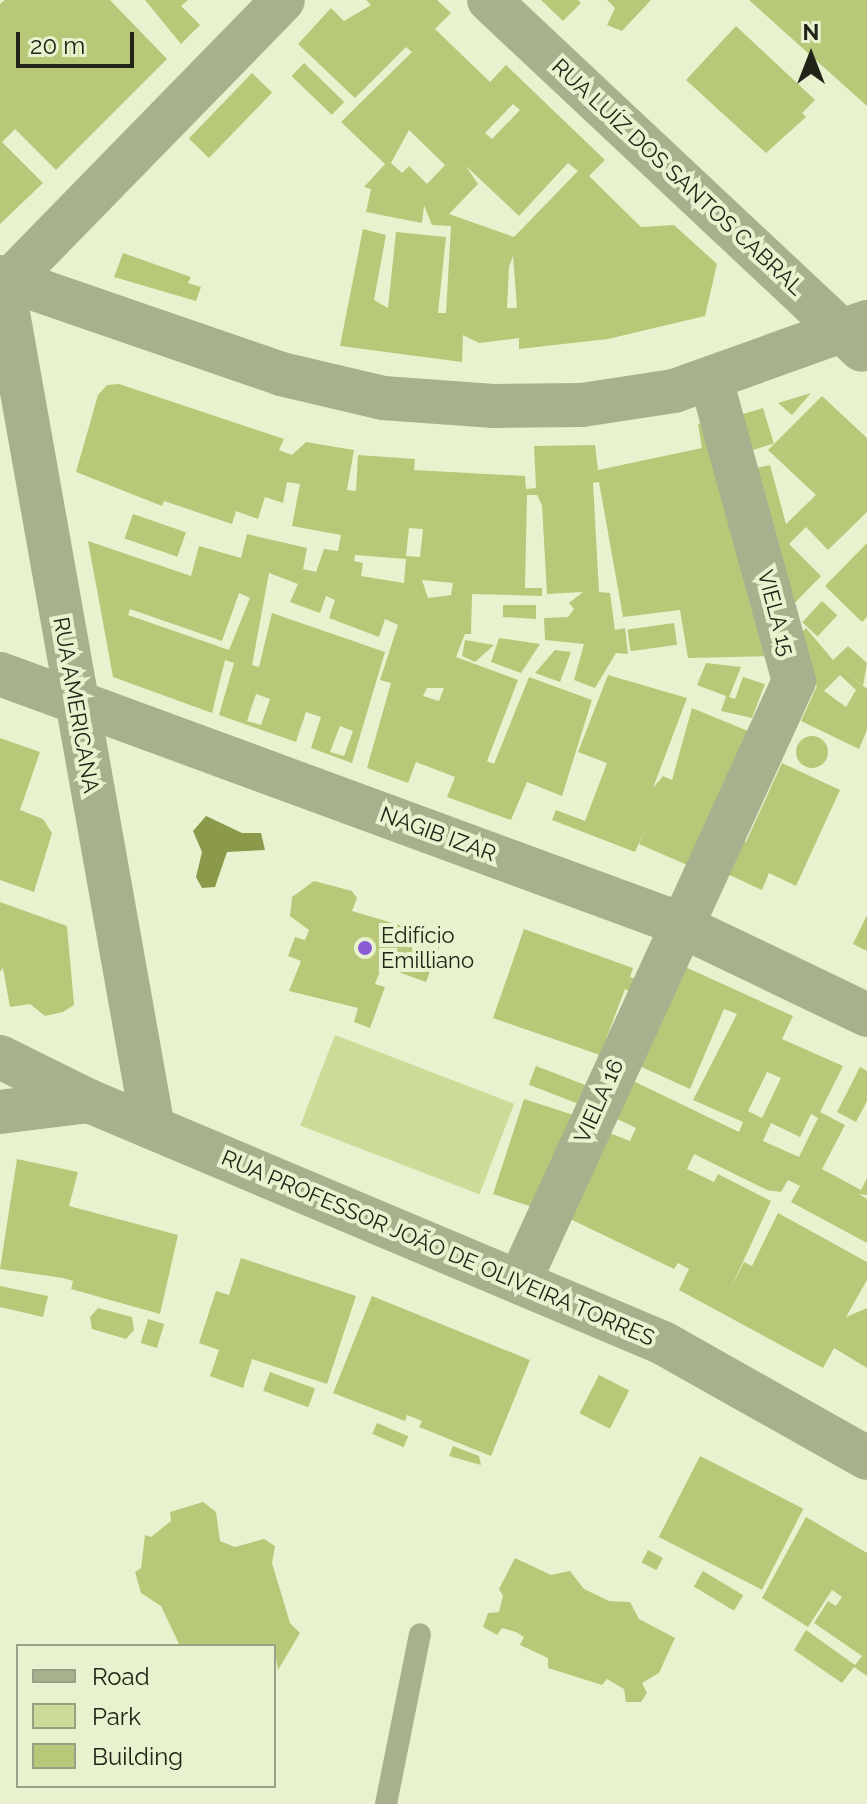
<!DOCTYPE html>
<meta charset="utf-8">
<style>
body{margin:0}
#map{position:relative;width:867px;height:1804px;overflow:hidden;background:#e9f2cf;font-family:Raleway,sans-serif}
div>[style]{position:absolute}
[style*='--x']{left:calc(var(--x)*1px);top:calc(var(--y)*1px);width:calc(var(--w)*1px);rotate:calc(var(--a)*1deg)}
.green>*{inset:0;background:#cbdb98;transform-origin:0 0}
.water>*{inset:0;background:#8a9a4a}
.building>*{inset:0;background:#b7c978;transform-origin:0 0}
.round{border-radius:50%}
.service>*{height:22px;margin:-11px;padding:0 11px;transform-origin:11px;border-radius:11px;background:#a8b18e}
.minor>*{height:44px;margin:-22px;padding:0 22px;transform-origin:22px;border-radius:22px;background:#a8b18e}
.dots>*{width:22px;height:22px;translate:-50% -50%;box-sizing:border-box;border:4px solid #e9f2cf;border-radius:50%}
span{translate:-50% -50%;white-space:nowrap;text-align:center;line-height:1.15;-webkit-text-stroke:8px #e9f2cf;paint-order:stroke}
.street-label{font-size:22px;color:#212417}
.poi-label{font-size:22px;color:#212417}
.left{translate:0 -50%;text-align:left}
.legend{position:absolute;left:16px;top:1644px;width:260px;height:144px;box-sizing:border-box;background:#e9f2cf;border:2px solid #99a085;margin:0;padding:10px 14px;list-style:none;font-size:24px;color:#212417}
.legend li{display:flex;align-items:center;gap:16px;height:40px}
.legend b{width:40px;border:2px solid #99a085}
.north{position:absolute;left:771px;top:16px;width:80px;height:80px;-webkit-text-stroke:6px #e9f2cf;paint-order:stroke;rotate:0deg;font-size:22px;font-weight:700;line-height:32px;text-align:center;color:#212417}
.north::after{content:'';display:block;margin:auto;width:28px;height:36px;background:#212417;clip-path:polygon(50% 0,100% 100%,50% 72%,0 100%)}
.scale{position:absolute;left:16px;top:32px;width:118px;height:36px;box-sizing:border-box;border:4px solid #212417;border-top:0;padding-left:10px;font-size:24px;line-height:28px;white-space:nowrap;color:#212417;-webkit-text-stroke:6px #e9f2cf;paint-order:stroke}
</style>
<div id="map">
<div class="green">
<i style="left:335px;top:1035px;width:192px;height:97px;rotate:21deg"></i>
</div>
<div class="water">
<i style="clip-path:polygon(206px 816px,242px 833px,261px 833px,265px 850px,227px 852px,215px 887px,202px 888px,196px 877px,202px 852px,193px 831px)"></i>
</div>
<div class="building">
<i style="clip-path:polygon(5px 0,110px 0,167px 59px,56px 170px,15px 129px,2px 142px,43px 183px,0 224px,0 4px)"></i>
<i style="clip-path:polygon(145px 0,188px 0,181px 6px,200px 25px,181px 44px)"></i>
<i style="clip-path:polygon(evenodd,366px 0,437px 0,451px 13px,435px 29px,490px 82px,506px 65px,605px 160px,589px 176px,641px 227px,674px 225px,717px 264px,705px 316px,608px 339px,519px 349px,519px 338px,479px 343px,463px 335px,462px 362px,340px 346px,363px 229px,386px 235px,374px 300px,388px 308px,396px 232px,446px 237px,438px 313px,446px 313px,451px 226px,432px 225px,424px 205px,422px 223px,366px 212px,371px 189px,364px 187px,385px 164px,341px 122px,412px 52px,406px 47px,355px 98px,298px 44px,331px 8px,344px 21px,371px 5px,366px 0,513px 104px,520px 110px,492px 139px,485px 133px,513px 104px,366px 0,409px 130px,445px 165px,427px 184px,409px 166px,402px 173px,391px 163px,409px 130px,366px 0,568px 163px,578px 171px,514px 237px,449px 214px,478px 184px,466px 166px,519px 216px,568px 163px,366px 0,513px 256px,517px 308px,507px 308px,509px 267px,513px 256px)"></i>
<i style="clip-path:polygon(541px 0,578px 0,581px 3px,563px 21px)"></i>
<i style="clip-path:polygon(607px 0,651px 0,622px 31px,607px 25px,615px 8px)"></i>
<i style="clip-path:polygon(749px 0,867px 0,867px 106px)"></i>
<i style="clip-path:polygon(736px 26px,815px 100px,802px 113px,806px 117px,766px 153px,686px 80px)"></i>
<i style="left:304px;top:63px;width:56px;height:18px;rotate:44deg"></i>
<i style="left:252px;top:73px;width:28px;height:91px;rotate:44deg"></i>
<i style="clip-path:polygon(123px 253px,191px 277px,188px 283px,201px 287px,196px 301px,114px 277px)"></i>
<i style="clip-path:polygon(evenodd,119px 384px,284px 439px,279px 450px,292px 455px,306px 442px,354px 450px,347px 490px,356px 491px,358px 455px,415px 459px,414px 470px,525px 476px,526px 489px,536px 488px,534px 446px,595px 445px,598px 470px,702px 448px,698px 424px,709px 421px,775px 656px,688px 658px,680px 610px,623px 617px,599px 482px,593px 483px,599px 592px,610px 593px,615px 630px,625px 628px,628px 654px,616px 653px,595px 688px,574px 680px,584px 644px,545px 640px,544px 618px,568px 617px,574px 609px,569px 603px,583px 592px,547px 594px,542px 505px,537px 495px,527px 495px,525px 588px,542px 588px,542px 596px,472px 594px,471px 634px,465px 634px,456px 657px,518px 680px,487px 761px,494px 764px,529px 677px,592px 700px,562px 796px,527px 782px,511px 820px,447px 797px,455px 777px,416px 762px,408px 783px,367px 768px,391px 683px,380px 680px,398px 625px,385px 619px,379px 637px,329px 618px,335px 600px,326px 596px,320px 613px,290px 602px,298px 584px,269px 573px,252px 665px,259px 667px,272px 613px,385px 652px,352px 763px,311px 748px,321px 717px,306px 712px,296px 742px,219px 715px,234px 663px,225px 660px,212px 713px,113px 677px,88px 541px,191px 576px,199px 546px,241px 558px,247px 534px,307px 548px,303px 569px,316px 572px,324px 549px,338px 551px,341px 535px,292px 526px,300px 484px,287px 482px,283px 503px,265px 497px,258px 519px,236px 511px,232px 524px,164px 501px,162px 506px,76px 472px,98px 395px,107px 385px,119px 384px,409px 528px,423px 529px,420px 557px,406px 556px,409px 528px,119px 384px,355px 555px,406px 559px,404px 583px,361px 576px,363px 563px,354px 561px,355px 555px,119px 384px,422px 580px,453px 583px,451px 595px,428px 598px,422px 580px,119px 384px,239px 593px,250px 598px,229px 650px,128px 615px,130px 609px,222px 641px,239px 593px,119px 384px,427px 688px,444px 688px,439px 701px,423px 696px,427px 688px,119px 384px,256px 694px,270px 699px,261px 725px,247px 721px,256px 694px,119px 384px,340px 726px,353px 731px,344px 756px,330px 752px,340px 726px)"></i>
<i style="clip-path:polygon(811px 393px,792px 415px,778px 403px)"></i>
<i style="clip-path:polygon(822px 396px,867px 438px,867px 512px,828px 550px,806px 527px,789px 544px,821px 576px,788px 610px,748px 470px,770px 465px,786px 524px,816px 495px,768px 450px)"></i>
<i style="left:763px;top:408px;width:37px;height:31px;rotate:73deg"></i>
<i style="left:133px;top:514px;width:56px;height:26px;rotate:19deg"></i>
<i style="clip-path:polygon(867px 543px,867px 617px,862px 622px,825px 586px)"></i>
<i style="left:822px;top:601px;width:21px;height:29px;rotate:43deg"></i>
<i style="clip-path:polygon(503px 605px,536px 605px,536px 619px,503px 617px)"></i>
<i style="left:674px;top:623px;width:22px;height:47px;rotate:82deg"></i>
<i style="clip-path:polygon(evenodd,806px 628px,833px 660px,848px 646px,867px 663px,863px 686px,837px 664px,867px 689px,867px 730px,859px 749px,801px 721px,817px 686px,808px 680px,797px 638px,806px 628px,840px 675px,856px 690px,846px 707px,824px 691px,840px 675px)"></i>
<i style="clip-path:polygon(499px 638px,540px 644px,521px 673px,491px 662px)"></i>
<i style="clip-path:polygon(465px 640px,494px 645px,475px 662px,462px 656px)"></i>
<i style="clip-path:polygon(555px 650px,571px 652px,560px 682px,535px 673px)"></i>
<i style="clip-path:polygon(706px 663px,741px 667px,729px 697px,735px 699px,743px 677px,765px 684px,752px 718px,721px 711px,726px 696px,697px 685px)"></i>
<i style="clip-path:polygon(608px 675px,687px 698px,653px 788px,663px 776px,672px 780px,692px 708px,748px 731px,694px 868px,639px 844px,646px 827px,635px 852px,552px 820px,556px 810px,585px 821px,607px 763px,578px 752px)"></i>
<i class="round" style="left:796px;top:736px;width:32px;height:32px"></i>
<i style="clip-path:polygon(0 738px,40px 752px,20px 810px,43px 819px,52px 833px,34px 892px,0 880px)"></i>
<i style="clip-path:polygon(782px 763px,840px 790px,796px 886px,769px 873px,762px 890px,723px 872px,738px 838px,746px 842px)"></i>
<i style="clip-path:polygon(314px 881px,352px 891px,357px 898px,352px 911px,443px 938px,426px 982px,382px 966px,375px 984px,385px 987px,370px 1028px,354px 1022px,358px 1008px,289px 991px,301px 961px,288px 956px,295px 937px,305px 940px,309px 930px,290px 916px,292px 897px)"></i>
<i style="clip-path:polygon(0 902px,67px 926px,74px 1005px,63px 1012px,45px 1016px,30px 1004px,10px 1007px,3px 968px,0 972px)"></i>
<i style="clip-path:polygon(867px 915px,867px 951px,853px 944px)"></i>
<i style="clip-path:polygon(524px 929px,633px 968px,630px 977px,639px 980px,633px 993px,625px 989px,600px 1055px,493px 1018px)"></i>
<i style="clip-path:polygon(evenodd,683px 966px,793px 1016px,782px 1039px,843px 1066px,820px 1112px,845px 1125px,822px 1169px,861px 1190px,867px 1178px,867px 1195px,859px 1194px,867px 1199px,867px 1243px,791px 1202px,800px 1186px,788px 1180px,781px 1192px,767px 1190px,694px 1154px,687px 1169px,714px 1182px,718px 1174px,771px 1201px,730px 1290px,744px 1262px,752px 1266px,778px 1213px,867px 1262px,867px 1280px,846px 1317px,867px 1308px,867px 1368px,834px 1348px,823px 1368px,679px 1290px,689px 1269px,678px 1263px,674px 1269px,566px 1217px,602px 1130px,630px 1141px,636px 1128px,609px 1115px,625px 1077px,739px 1132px,743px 1122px,693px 1100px,737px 1014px,724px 1009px,690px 1089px,635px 1064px,683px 966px,767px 1072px,781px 1078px,762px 1118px,748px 1111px,767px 1072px,683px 966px,811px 1114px,818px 1118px,799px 1157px,763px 1141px,771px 1123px,800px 1137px,811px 1114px)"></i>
<i style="left:536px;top:1066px;width:62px;height:20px;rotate:21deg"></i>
<i style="clip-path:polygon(860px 1067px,867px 1071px,867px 1101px,856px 1122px,837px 1112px)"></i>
<i style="left:524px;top:1099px;width:61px;height:100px;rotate:18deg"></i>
<i style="clip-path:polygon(17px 1159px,78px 1172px,69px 1206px,178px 1235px,160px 1314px,71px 1289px,73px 1281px,63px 1278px,0 1269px)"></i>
<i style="clip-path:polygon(241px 1258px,356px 1296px,327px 1384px,252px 1359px,243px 1388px,210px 1376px,219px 1350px,199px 1343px,216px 1291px,229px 1295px)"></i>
<i style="clip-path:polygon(0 1286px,48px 1296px,43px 1317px,0 1307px)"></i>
<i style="clip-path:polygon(372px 1296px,530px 1360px,491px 1456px,419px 1427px,422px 1421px,407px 1415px,405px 1421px,333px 1393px)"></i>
<i style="clip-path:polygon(98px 1308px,132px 1317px,134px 1330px,126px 1339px,92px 1329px,90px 1317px)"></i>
<i style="left:148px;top:1319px;width:17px;height:25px;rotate:17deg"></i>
<i style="left:270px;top:1372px;width:48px;height:20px;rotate:20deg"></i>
<i style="left:599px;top:1375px;width:34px;height:43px;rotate:27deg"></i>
<i style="left:377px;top:1423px;width:34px;height:12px;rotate:23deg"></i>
<i style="clip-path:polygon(453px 1446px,479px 1456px,481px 1465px,449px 1456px)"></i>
<i style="left:700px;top:1456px;width:116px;height:91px;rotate:27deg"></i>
<i style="clip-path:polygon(203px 1502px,216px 1512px,220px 1541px,235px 1547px,264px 1539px,275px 1546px,272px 1563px,290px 1623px,300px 1633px,278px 1670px,274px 1646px,180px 1646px,161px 1606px,141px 1593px,135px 1572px,141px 1568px,145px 1535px,151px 1537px,171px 1521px,170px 1512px)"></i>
<i style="clip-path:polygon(806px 1517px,867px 1553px,867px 1676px,854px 1667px,842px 1683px,794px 1650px,806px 1630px,855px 1665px,862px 1656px,814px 1623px,828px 1601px,836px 1606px,842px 1597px,832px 1590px,808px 1627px,762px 1598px)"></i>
<i style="left:648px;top:1550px;width:17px;height:14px;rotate:28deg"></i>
<i style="clip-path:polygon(515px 1558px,551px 1575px,570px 1571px,584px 1589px,609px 1601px,630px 1602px,639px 1619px,675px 1638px,659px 1673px,642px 1683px,647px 1693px,641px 1702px,626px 1702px,624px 1689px,607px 1679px,602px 1685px,548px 1668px,548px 1658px,520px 1645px,524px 1637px,516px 1632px,502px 1628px,497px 1635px,483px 1627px,488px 1613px,499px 1612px,503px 1596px,499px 1589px)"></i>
<i style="left:703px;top:1571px;width:47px;height:18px;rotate:31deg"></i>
</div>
<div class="service">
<i style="--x:386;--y:1804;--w:173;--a:-78.7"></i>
</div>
<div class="minor">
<i style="--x:489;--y:0;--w:511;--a:43.18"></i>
<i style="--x:0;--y:277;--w:297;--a:19"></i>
<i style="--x:281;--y:374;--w:105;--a:13.2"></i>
<i style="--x:383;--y:398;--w:111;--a:4.1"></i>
<i style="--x:494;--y:406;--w:88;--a:-0.7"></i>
<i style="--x:582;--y:405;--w:93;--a:-8.7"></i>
<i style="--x:674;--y:391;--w:205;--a:-19.7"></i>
<i style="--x:0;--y:674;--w:711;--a:20.17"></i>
<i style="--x:667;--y:919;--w:222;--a:25.6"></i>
<i style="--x:0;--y:1057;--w:99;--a:26.3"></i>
<i style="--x:89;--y:1101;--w:623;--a:22.86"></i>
<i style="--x:663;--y:1343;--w:234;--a:29.4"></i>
<i style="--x:0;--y:1112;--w:90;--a:-7"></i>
<i style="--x:153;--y:1128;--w:828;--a:-100.09"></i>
<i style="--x:8;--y:313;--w:32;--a:-88"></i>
<i style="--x:9;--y:281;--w:392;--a:-45.7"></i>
<i style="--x:521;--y:1278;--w:656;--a:-65.43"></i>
<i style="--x:794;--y:681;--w:313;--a:-105.4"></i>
</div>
<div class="dots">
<i style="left:365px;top:948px;background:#8c5cd5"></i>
</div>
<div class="street-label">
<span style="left:678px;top:177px;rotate:43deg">RUA LUÍZ DOS SANTOS CABRAL</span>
<span style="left:776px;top:613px;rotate:75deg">VIELA 15</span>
<span style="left:76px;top:705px;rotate:80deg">RUA AMERICANA</span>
<span style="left:438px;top:834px;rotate:20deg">NAGIB IZAR</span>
<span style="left:599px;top:1101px;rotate:-66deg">VIELA 16</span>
<span style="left:438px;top:1248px;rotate:23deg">RUA PROFESSOR JOÃO DE OLIVEIRA TORRES</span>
</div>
<div class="poi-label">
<span class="left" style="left:381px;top:948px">Edifício<br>Emilliano</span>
</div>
<ul class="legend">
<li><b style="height:10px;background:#a8b18e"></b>Road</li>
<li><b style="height:22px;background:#cbdb98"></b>Park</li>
<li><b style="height:22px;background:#b7c978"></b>Building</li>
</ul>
<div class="north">N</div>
<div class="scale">20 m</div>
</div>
